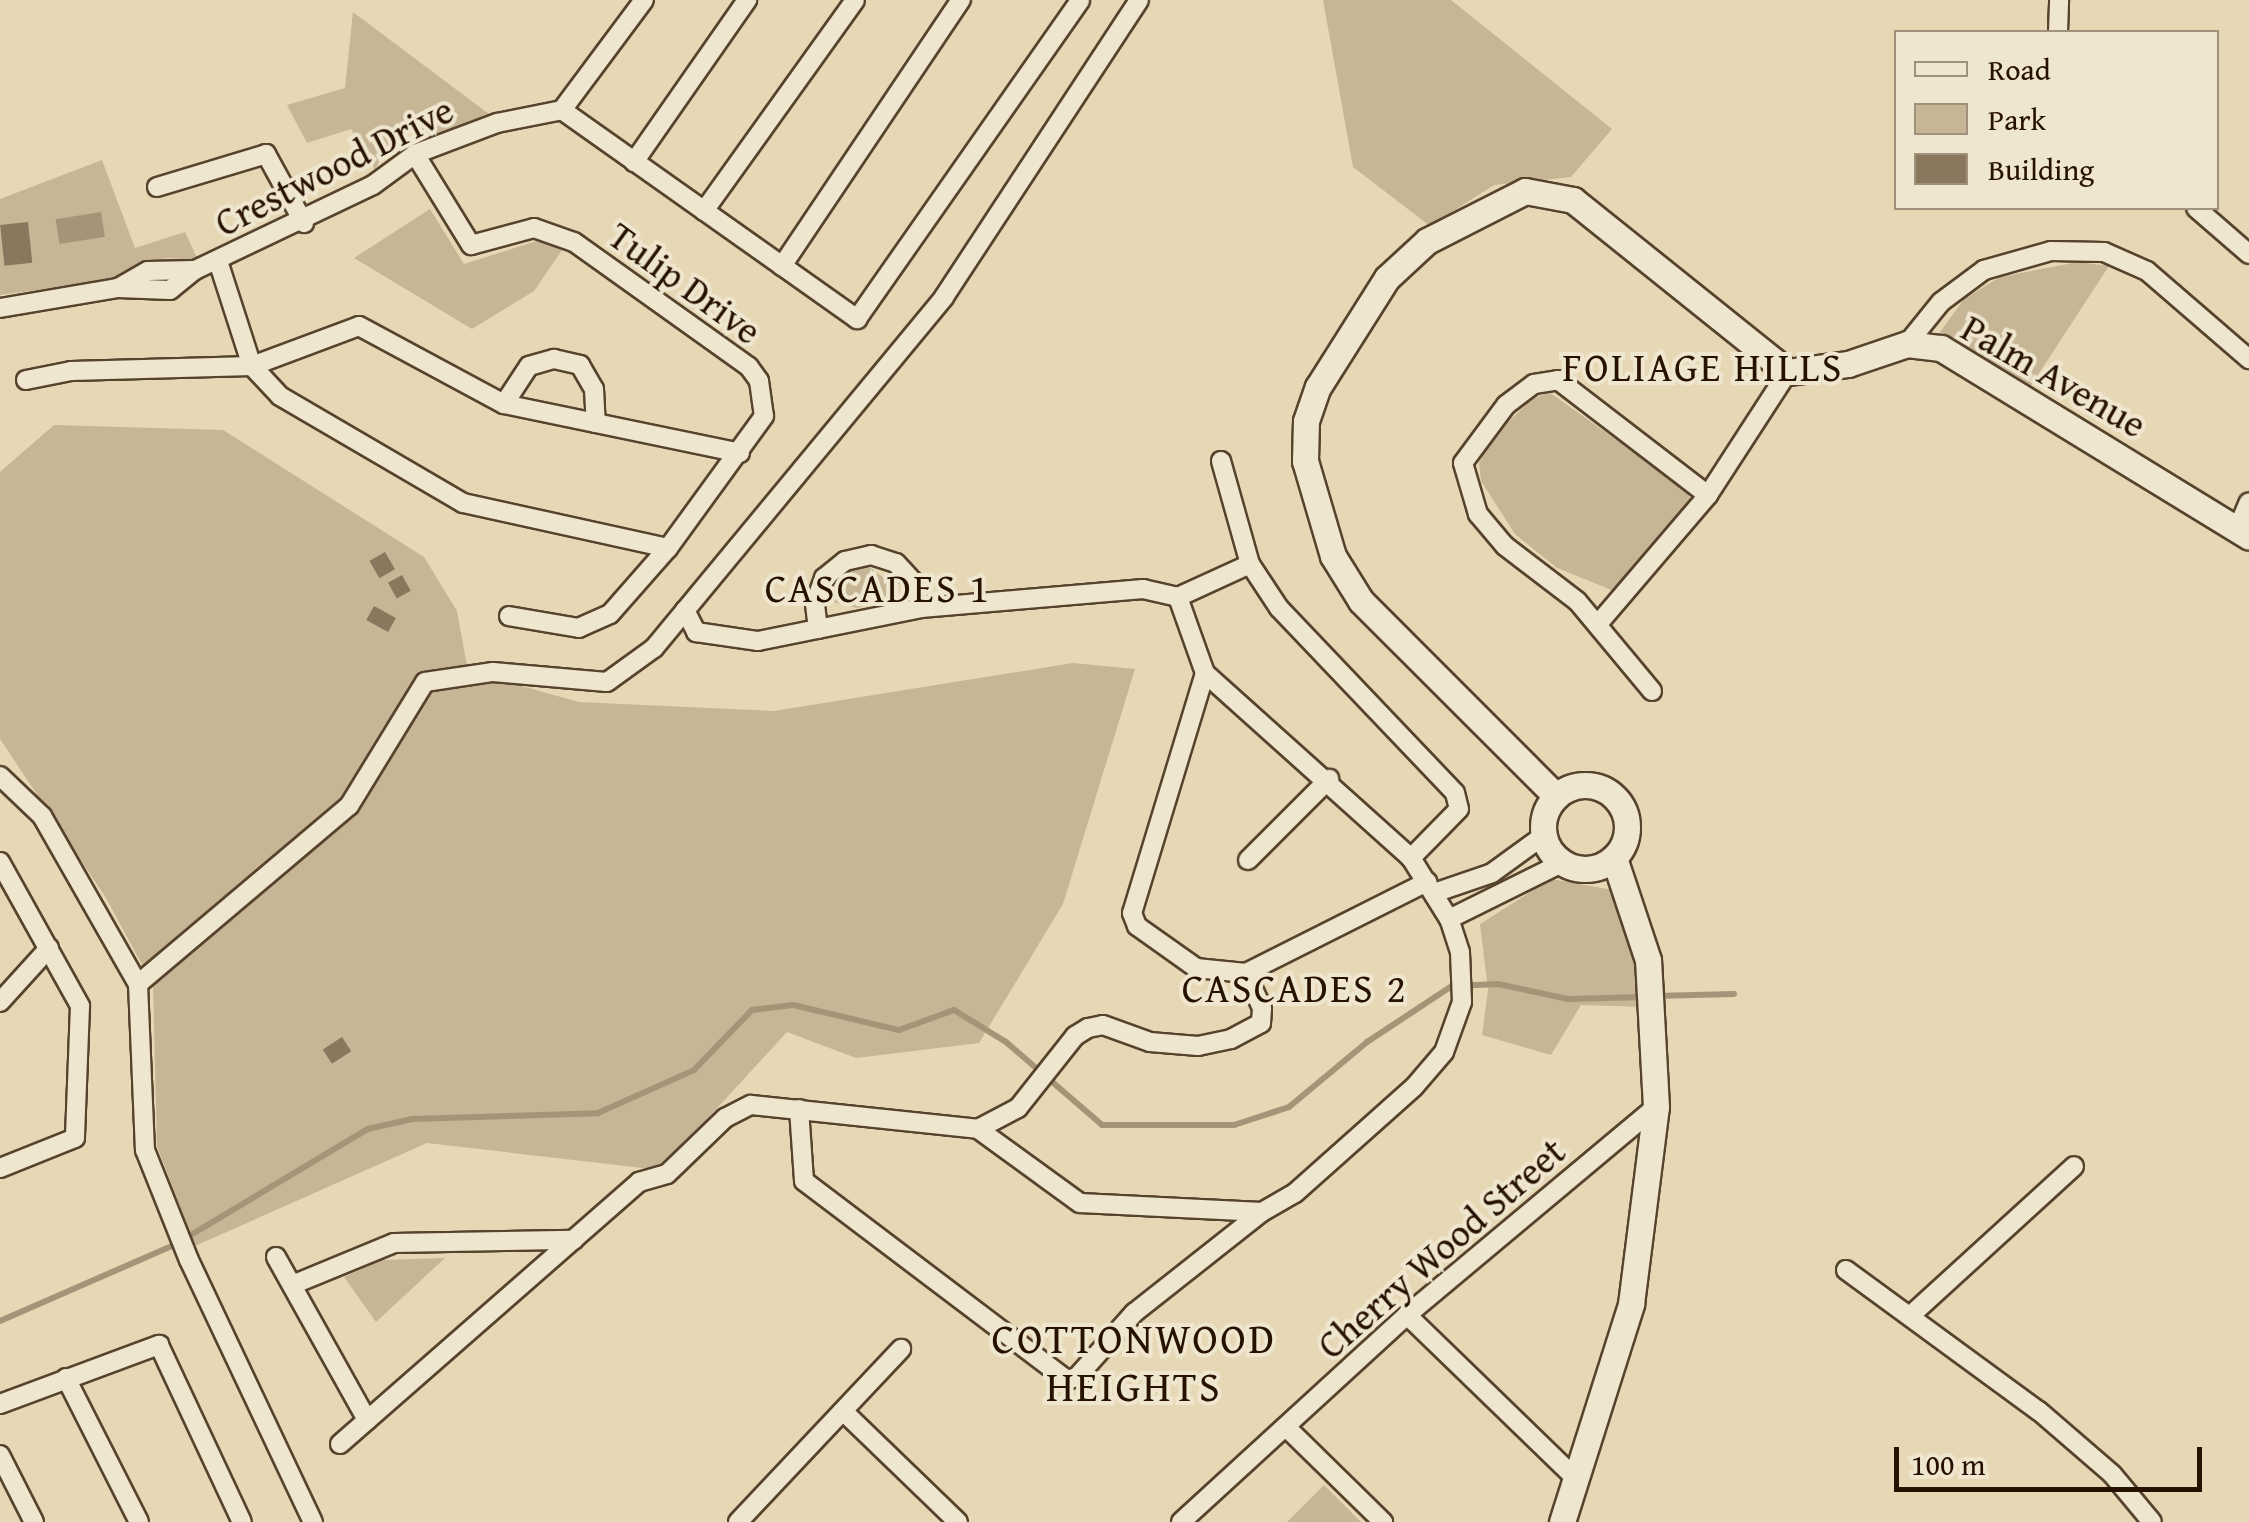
<!DOCTYPE html>
<style>
body{margin:0}
#map{position:relative;width:2249px;height:1522px;overflow:hidden;background:#e6d8b5;font-family:"Gentium Book Plus",serif}
div>[style]{position:absolute}
[style*='--x']{left:calc(var(--x)*1px);top:calc(var(--y)*1px);width:calc(var(--w)*1px);rotate:calc(var(--a)*1deg)}
.green>*{inset:0;background:#c6b696}
.water>*{inset:0;background:#a59477;transform-origin:0 0}
.stream>*{height:6px;margin:-3px;padding:0 3px;transform-origin:3px;border-radius:3px;background:#a59477}
.building>*{inset:0;background:#8a785e;transform-origin:0 0}
.roads{filter:drop-shadow(2px 0 #57432d) drop-shadow(-2px 0 #57432d) drop-shadow(0 2px #57432d) drop-shadow(0 -2px #57432d)}
.street>*{height:18px;margin:-9px;padding:0 9px;transform-origin:9px;border-radius:9px;background:#efe6cf}
.secondary>*{height:25px;margin:-12.5px;padding:0 12.5px;transform-origin:12.5px;border-radius:12.5px;background:#efe6cf}
.secondary>.ring{margin:-12.5px;padding:0;box-sizing:content-box;background:none;border:25px solid #efe6cf;border-radius:50%}
span{translate:-50% -50%;white-space:nowrap;text-align:center;line-height:1.15;-webkit-text-stroke:8px #efe6cf;paint-order:stroke}
.street-label{font-size:38px;color:#271100}
.neighbourhood-label{font-size:40px;color:#271100;letter-spacing:2.5px}
.quarter-label{font-size:42px;color:#271100;letter-spacing:2.5px}
.legend{position:absolute;left:1894px;top:30px;width:325px;height:180px;box-sizing:border-box;background:#efe6cf;border:2px solid #9f917c;margin:0;padding:12px 18px;list-style:none;font-size:30px;color:#271100}
.legend li{display:flex;align-items:center;gap:20px;height:50px}
.legend b{width:50px;border:2px solid #9f917c}
.scale{position:absolute;left:1894px;top:1447px;width:308px;height:45px;box-sizing:border-box;border:5px solid #271100;border-top:0;padding-left:12px;font-size:30px;line-height:35px;white-space:nowrap;color:#271100;-webkit-text-stroke:8px #efe6cf;paint-order:stroke}
</style>
<div id="map">
<div class="green">
<i style="clip-path:polygon(1323px 0,1451px 0,1612px 129px,1571px 177px,1494px 185px,1430px 226px,1353px 167px)"></i>
<i style="clip-path:polygon(353px 12px,501px 123px,435px 135px,409px 127px,396px 134px,375px 169px,351px 129px,307px 143px,287px 105px,345px 88px)"></i>
<i style="clip-path:polygon(102px 160px,135px 248px,185px 232px,198px 260px,167px 258px,140px 264px,127px 278px,0 295px,0 199px)"></i>
<i style="clip-path:polygon(430px 209px,464px 264px,540px 240px,562px 250px,534px 291px,472px 329px,354px 258px)"></i>
<i style="clip-path:polygon(2078px 262px,2109px 266px,2030px 387px,1940px 332px,1964px 299px,2000px 277px)"></i>
<i style="clip-path:polygon(1549px 392px,1687px 490px,1692px 505px,1628px 585px,1614px 591px,1557px 568px,1515px 534px,1481px 481px,1479px 463px,1496px 433px,1531px 400px)"></i>
<i style="clip-path:polygon(54px 425px,223px 430px,424px 557px,457px 611px,470px 682px,496px 679px,579px 702px,774px 711px,1073px 663px,1135px 669px,1063px 904px,979px 1043px,856px 1058px,787px 1032px,660px 1170px,427px 1143px,195px 1246px,157px 1146px,153px 985px,106px 898px,0 739px,0 472px)"></i>
<i style="clip-path:polygon(865px 564px,892px 584px,883px 600px,857px 608px,833px 602px,830px 591px,838px 578px)"></i>
<i style="clip-path:polygon(1551px 879px,1613px 890px,1631px 928px,1643px 1007px,1581px 1005px,1551px 1055px,1482px 1035px,1488px 990px,1480px 924px)"></i>
<i style="clip-path:polygon(445px 1258px,376px 1322px,344px 1277px,382px 1260px)"></i>
<i style="clip-path:polygon(1324px 1485px,1361px 1522px,1287px 1522px)"></i>
</div>
<div class="water">
<i style="left:101px;top:212px;width:25px;height:46px;rotate:81deg"></i>
</div>
<div class="stream">
<i style="--x:1655;--y:996;--w:79;--a:-1.5"></i>
<i style="--x:0;--y:1321;--w:190;--a:-23.6"></i>
<i style="--x:174;--y:1245;--w:226;--a:-30.9"></i>
<i style="--x:368;--y:1129;--w:45;--a:-12.8"></i>
<i style="--x:412;--y:1119;--w:186;--a:-1.8"></i>
<i style="--x:598;--y:1113;--w:105;--a:-24.1"></i>
<i style="--x:694;--y:1070;--w:83;--a:-46"></i>
<i style="--x:752;--y:1010;--w:41;--a:-7"></i>
<i style="--x:793;--y:1005;--w:109;--a:13.3"></i>
<i style="--x:899;--y:1030;--w:59;--a:-20"></i>
<i style="--x:954;--y:1010;--w:61;--a:31.6"></i>
<i style="--x:1006;--y:1042;--w:127;--a:40.8"></i>
<i style="--x:1102;--y:1125;--w:132;--a:0"></i>
<i style="--x:1234;--y:1125;--w:58;--a:-18.1"></i>
<i style="--x:1289;--y:1107;--w:102;--a:-39.8"></i>
<i style="--x:1367;--y:1042;--w:102;--a:-33.4"></i>
<i style="--x:1452;--y:986;--w:46;--a:-2.5"></i>
<i style="--x:1498;--y:984;--w:72;--a:12.1"></i>
<i style="--x:1568;--y:999;--w:75;--a:-1.5"></i>
</div>
<div class="building">
<i style="left:28px;top:222px;width:41px;height:28px;rotate:84deg"></i>
<i style="left:385px;top:552px;width:20px;height:18px;rotate:60deg"></i>
<i style="left:402px;top:575px;width:18px;height:16px;rotate:61deg"></i>
<i style="left:374px;top:606px;width:25px;height:16px;rotate:29deg"></i>
<i style="left:342px;top:1037px;width:17px;height:23px;rotate:57deg"></i>
</div>
<div class="roads">
<div class="street">
<i style="--x:2058;--y:32;--w:32;--a:-88"></i>
<i style="--x:562;--y:110;--w:362;--a:35.3"></i>
<i style="--x:857;--y:319;--w:389;--a:-55"></i>
<i style="--x:562;--y:110;--w:137;--a:-53.3"></i>
<i style="--x:415;--y:154;--w:107;--a:58.4"></i>
<i style="--x:471;--y:245;--w:65;--a:-15.1"></i>
<i style="--x:534;--y:228;--w:42;--a:19.3"></i>
<i style="--x:574;--y:242;--w:215;--a:35.5"></i>
<i style="--x:749;--y:367;--w:17;--a:54"></i>
<i style="--x:759;--y:381;--w:35;--a:82"></i>
<i style="--x:764;--y:416;--w:163;--a:126"></i>
<i style="--x:668;--y:548;--w:88;--a:131.3"></i>
<i style="--x:610;--y:614;--w:34;--a:156"></i>
<i style="--x:579;--y:628;--w:71;--a:-170.3"></i>
<i style="--x:634;--y:162;--w:198;--a:-55.1"></i>
<i style="--x:157;--y:187;--w:114;--a:-16.8"></i>
<i style="--x:266;--y:154;--w:79;--a:61.2"></i>
<i style="--x:2196;--y:208;--w:70;--a:41"></i>
<i style="--x:704;--y:211;--w:259;--a:-54.4"></i>
<i style="--x:218;--y:261;--w:110;--a:72.1"></i>
<i style="--x:252;--y:366;--w:41;--a:47"></i>
<i style="--x:280;--y:396;--w:212;--a:30.3"></i>
<i style="--x:463;--y:503;--w:210;--a:12.4"></i>
<i style="--x:782;--y:266;--w:321;--a:-56.1"></i>
<i style="--x:118;--y:288;--w:52;--a:2.2"></i>
<i style="--x:170;--y:290;--w:32;--a:-39"></i>
<i style="--x:195;--y:270;--w:197;--a:-25.5"></i>
<i style="--x:373;--y:185;--w:52;--a:-36.4"></i>
<i style="--x:415;--y:154;--w:88;--a:-20.7"></i>
<i style="--x:497;--y:123;--w:66;--a:-11.3"></i>
<i style="--x:0;--y:308;--w:120;--a:-9.6"></i>
<i style="--x:118;--y:288;--w:34;--a:-30"></i>
<i style="--x:148;--y:271;--w:47;--a:-1.2"></i>
<i style="--x:1907;--y:344;--w:54;--a:-51"></i>
<i style="--x:1941;--y:302;--w:54;--a:-36.7"></i>
<i style="--x:1984;--y:270;--w:70;--a:-15.8"></i>
<i style="--x:2051;--y:251;--w:53;--a:1.1"></i>
<i style="--x:2104;--y:252;--w:47;--a:23.8"></i>
<i style="--x:2147;--y:271;--w:135;--a:40.8"></i>
<i style="--x:26;--y:380;--w:46;--a:-11.3"></i>
<i style="--x:71;--y:371;--w:181;--a:-1.6"></i>
<i style="--x:252;--y:366;--w:114;--a:-20.5"></i>
<i style="--x:359;--y:326;--w:165;--a:28.3"></i>
<i style="--x:504;--y:404;--w:241;--a:11.7"></i>
<i style="--x:504;--y:404;--w:45;--a:-56.7"></i>
<i style="--x:529;--y:366;--w:26;--a:-16"></i>
<i style="--x:554;--y:359;--w:27;--a:13"></i>
<i style="--x:580;--y:365;--w:28;--a:60"></i>
<i style="--x:594;--y:389;--w:34;--a:87"></i>
<i style="--x:1221;--y:461;--w:107;--a:74.3"></i>
<i style="--x:1250;--y:564;--w:53;--a:56.6"></i>
<i style="--x:1279;--y:608;--w:255;--a:46.4"></i>
<i style="--x:1455;--y:793;--w:16;--a:76"></i>
<i style="--x:1459;--y:809;--w:69;--a:134.4"></i>
<i style="--x:2237;--y:530;--w:30;--a:-67"></i>
<i style="--x:685;--y:610;--w:25;--a:63"></i>
<i style="--x:696;--y:632;--w:63;--a:8.3"></i>
<i style="--x:758;--y:641;--w:166;--a:-11.4"></i>
<i style="--x:921;--y:608;--w:223;--a:-4.9"></i>
<i style="--x:1143;--y:589;--w:36;--a:13"></i>
<i style="--x:1178;--y:597;--w:79;--a:-24.6"></i>
<i style="--x:1598;--y:624;--w:170;--a:-49.5"></i>
<i style="--x:1708;--y:495;--w:147;--a:-57"></i>
<i style="--x:818;--y:629;--w:26;--a:-97"></i>
<i style="--x:815;--y:603;--w:27;--a:-70"></i>
<i style="--x:824;--y:578;--w:27;--a:-39"></i>
<i style="--x:845;--y:561;--w:27;--a:-13"></i>
<i style="--x:871;--y:555;--w:26;--a:18"></i>
<i style="--x:896;--y:563;--w:26;--a:47"></i>
<i style="--x:914;--y:582;--w:27;--a:75"></i>
<i style="--x:1205;--y:673;--w:251;--a:106.9"></i>
<i style="--x:1132;--y:913;--w:14;--a:69"></i>
<i style="--x:1137;--y:926;--w:72;--a:35.4"></i>
<i style="--x:1196;--y:968;--w:50;--a:5.7"></i>
<i style="--x:1246;--y:973;--w:203;--a:-26.7"></i>
<i style="--x:1652;--y:691;--w:117;--a:-129.8"></i>
<i style="--x:1577;--y:601;--w:91;--a:-142.6"></i>
<i style="--x:1505;--y:546;--w:42;--a:-130.2"></i>
<i style="--x:1478;--y:514;--w:53;--a:-106.4"></i>
<i style="--x:1463;--y:463;--w:72;--a:-53.4"></i>
<i style="--x:1506;--y:405;--w:35;--a:-37"></i>
<i style="--x:1534;--y:384;--w:24;--a:-9"></i>
<i style="--x:1558;--y:380;--w:189;--a:37.5"></i>
<i style="--x:0;--y:776;--w:58;--a:43.6"></i>
<i style="--x:42;--y:816;--w:193;--a:60.3"></i>
<i style="--x:138;--y:984;--w:166;--a:87.6"></i>
<i style="--x:145;--y:1150;--w:118;--a:68.2"></i>
<i style="--x:189;--y:1260;--w:290;--a:64.7"></i>
<i style="--x:1248;--y:860;--w:115;--a:-45"></i>
<i style="--x:0;--y:862;--w:165;--a:60.9"></i>
<i style="--x:80;--y:1006;--w:132;--a:92.2"></i>
<i style="--x:75;--y:1138;--w:81;--a:158.2"></i>
<i style="--x:1434;--y:893;--w:61;--a:-19"></i>
<i style="--x:1492;--y:873;--w:63;--a:-36"></i>
<i style="--x:1449;--y:919;--w:126;--a:-26.4"></i>
<i style="--x:138;--y:984;--w:276;--a:-40.2"></i>
<i style="--x:349;--y:806;--w:145;--a:-58.5"></i>
<i style="--x:425;--y:682;--w:69;--a:-8.4"></i>
<i style="--x:493;--y:672;--w:114;--a:5"></i>
<i style="--x:607;--y:682;--w:58;--a:-35.9"></i>
<i style="--x:654;--y:648;--w:455;--a:-50.4"></i>
<i style="--x:944;--y:297;--w:355;--a:-56.7"></i>
<i style="--x:0;--y:1002;--w:73;--a:-47.8"></i>
<i style="--x:799;--y:1109;--w:72;--a:86"></i>
<i style="--x:804;--y:1181;--w:330;--a:37.1"></i>
<i style="--x:1067;--y:1380;--w:10;--a:-17"></i>
<i style="--x:1077;--y:1377;--w:86;--a:-48.3"></i>
<i style="--x:1134;--y:1313;--w:163;--a:-38.3"></i>
<i style="--x:978;--y:1129;--w:45;--a:-27.7"></i>
<i style="--x:1018;--y:1108;--w:92;--a:-51.6"></i>
<i style="--x:1075;--y:1036;--w:15;--a:-32"></i>
<i style="--x:1088;--y:1028;--w:15;--a:-11"></i>
<i style="--x:1103;--y:1025;--w:50;--a:19.9"></i>
<i style="--x:1150;--y:1042;--w:48;--a:4.8"></i>
<i style="--x:1198;--y:1046;--w:34;--a:-12"></i>
<i style="--x:1231;--y:1039;--w:34;--a:-28"></i>
<i style="--x:1261;--y:1023;--w:15;--a:-86"></i>
<i style="--x:1262;--y:1008;--w:38;--a:-115"></i>
<i style="--x:276;--y:1257;--w:187;--a:60.8"></i>
<i style="--x:1846;--y:1270;--w:239;--a:36.2"></i>
<i style="--x:2039;--y:1411;--w:96;--a:40.8"></i>
<i style="--x:2112;--y:1474;--w:62;--a:50.2"></i>
<i style="--x:292;--y:1285;--w:110;--a:-22.4"></i>
<i style="--x:394;--y:1243;--w:180;--a:-1"></i>
<i style="--x:1407;--y:1315;--w:238;--a:44.1"></i>
<i style="--x:1910;--y:1316;--w:222;--a:-42.4"></i>
<i style="--x:66;--y:1378;--w:161;--a:63.1"></i>
<i style="--x:0;--y:1404;--w:170;--a:-20.4"></i>
<i style="--x:159;--y:1345;--w:195;--a:64.9"></i>
<i style="--x:845;--y:1413;--w:157;--a:44"></i>
<i style="--x:1286;--y:1427;--w:136;--a:44.4"></i>
<i style="--x:340;--y:1444;--w:398;--a:-41.2"></i>
<i style="--x:639;--y:1182;--w:29;--a:-16"></i>
<i style="--x:667;--y:1174;--w:81;--a:-44"></i>
<i style="--x:725;--y:1118;--w:29;--a:-27"></i>
<i style="--x:751;--y:1105;--w:228;--a:6"></i>
<i style="--x:978;--y:1129;--w:126;--a:36"></i>
<i style="--x:1080;--y:1203;--w:182;--a:2.8"></i>
<i style="--x:1262;--y:1212;--w:38;--a:-30"></i>
<i style="--x:1295;--y:1193;--w:159;--a:-41.7"></i>
<i style="--x:1414;--y:1087;--w:46;--a:-49.4"></i>
<i style="--x:1444;--y:1052;--w:53;--a:-70.2"></i>
<i style="--x:1462;--y:1002;--w:50;--a:-92.3"></i>
<i style="--x:1460;--y:952;--w:35;--a:-108"></i>
<i style="--x:1449;--y:919;--w:72;--a:-121.9"></i>
<i style="--x:1411;--y:858;--w:277;--a:-138.1"></i>
<i style="--x:1205;--y:673;--w:81;--a:-109.6"></i>
<i style="--x:0;--y:1455;--w:75;--a:63.1"></i>
<i style="--x:738;--y:1522;--w:238;--a:-46.7"></i>
<i style="--x:1181;--y:1522;--w:306;--a:-42.5"></i>
<i style="--x:1407;--y:1315;--w:324;--a:-39.9"></i>
</div>
<div class="secondary">
<i class="ring" style="left:1543px;top:785px;width:59px;height:59px"></i>
<i style="--x:1556;--y:796;--w:276;--a:-135"></i>
<i style="--x:1361;--y:601;--w:53;--a:-121.9"></i>
<i style="--x:1333;--y:556;--w:99;--a:-106.4"></i>
<i style="--x:1305;--y:461;--w:40;--a:-88.6"></i>
<i style="--x:1306;--y:421;--w:36;--a:-71"></i>
<i style="--x:1318;--y:387;--w:129;--a:-57.7"></i>
<i style="--x:1387;--y:278;--w:54;--a:-42.8"></i>
<i style="--x:1427;--y:241;--w:110;--a:-27"></i>
<i style="--x:1525;--y:191;--w:49;--a:10.6"></i>
<i style="--x:1573;--y:200;--w:275;--a:38.7"></i>
<i style="--x:1788;--y:372;--w:61;--a:-7.6"></i>
<i style="--x:1848;--y:364;--w:62;--a:-18.7"></i>
<i style="--x:1907;--y:344;--w:34;--a:7"></i>
<i style="--x:1941;--y:348;--w:361;--a:31.5"></i>
<i style="--x:1562;--y:1522;--w:229;--a:-72.4"></i>
<i style="--x:1631;--y:1304;--w:199;--a:-82.8"></i>
<i style="--x:1656;--y:1107;--w:147;--a:-93.1"></i>
<i style="--x:1648;--y:960;--w:108;--a:-108.4"></i>
</div>
</div>
<div class="street-label">
<span style="left:334px;top:166px;rotate:-27deg">Crestwood Drive</span>
<span style="left:685px;top:283px;rotate:36deg">Tulip Drive</span>
<span style="left:2054px;top:376px;rotate:30deg">Palm Avenue</span>
<span style="left:1441px;top:1248px;rotate:-41deg">Cherry Wood Street</span>
</div>
<div class="neighbourhood-label">
<span style="left:1703px;top:367px">FOLIAGE HILLS</span>
<span style="left:878px;top:588px">CASCADES 1</span>
<span style="left:1295px;top:988px">CASCADES 2</span>
</div>
<div class="quarter-label">
<span style="left:1134px;top:1362px">COTTONWOOD<br>HEIGHTS</span>
</div>
<ul class="legend">
<li><b style="height:12px;background:#efe6cf"></b>Road</li>
<li><b style="height:28px;background:#c6b696"></b>Park</li>
<li><b style="height:28px;background:#8a785e"></b>Building</li>
</ul>
<div class="scale">100 m</div>
</div>
